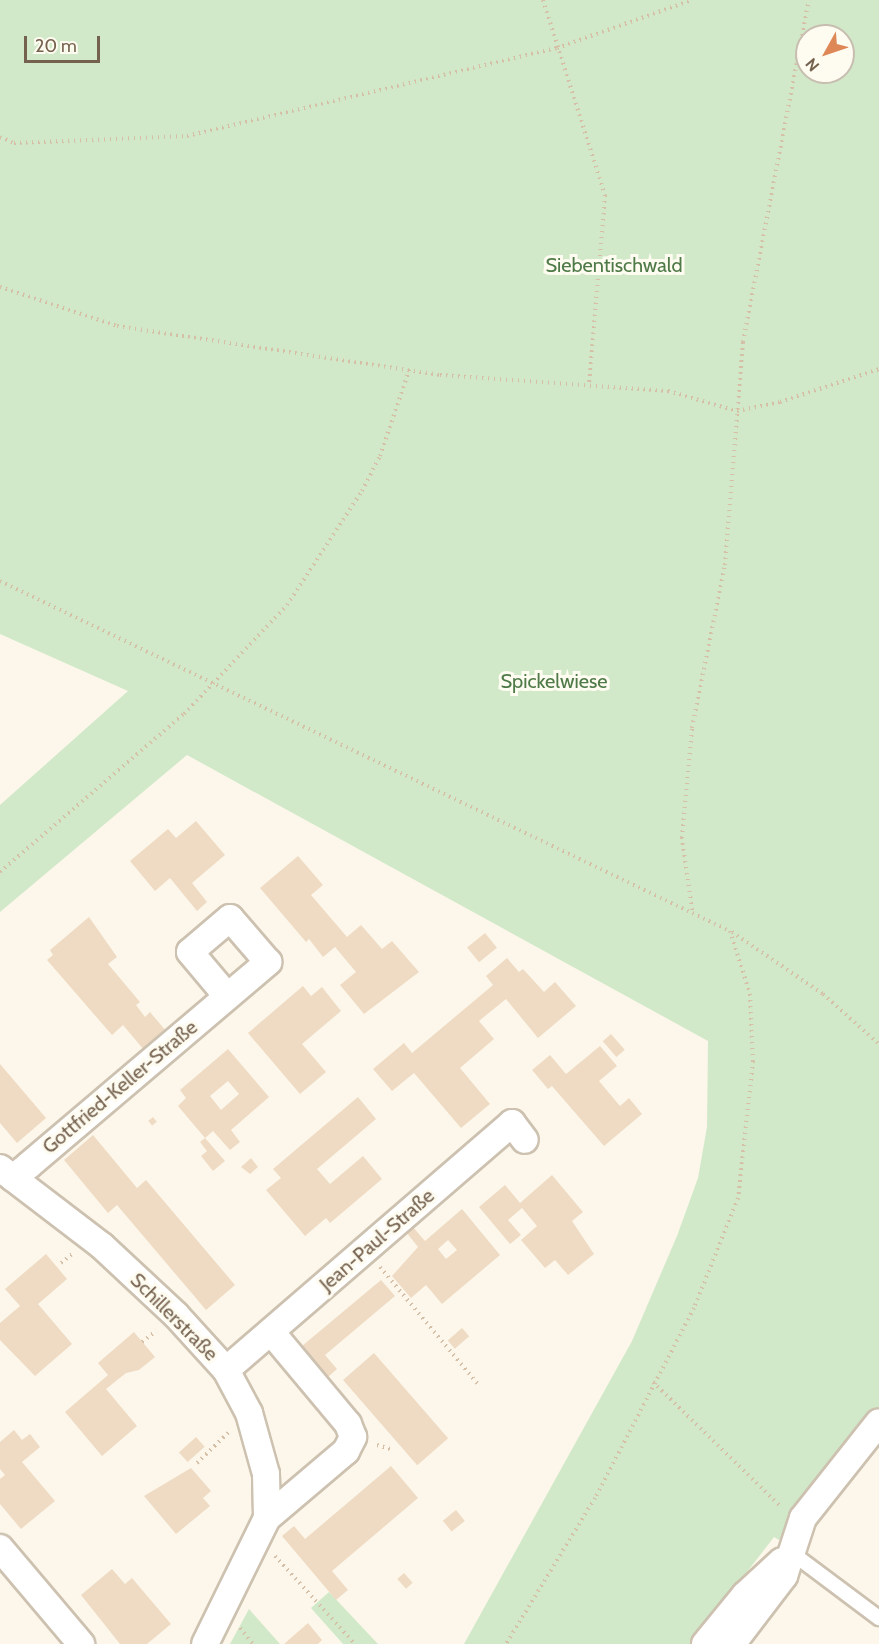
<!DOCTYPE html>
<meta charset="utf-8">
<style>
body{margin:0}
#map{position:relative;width:879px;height:1644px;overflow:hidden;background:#fcf7ea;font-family:Cabin,sans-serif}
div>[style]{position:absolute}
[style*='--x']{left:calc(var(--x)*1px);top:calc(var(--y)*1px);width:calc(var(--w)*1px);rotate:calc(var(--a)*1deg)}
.green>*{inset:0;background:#d1e9c9}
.building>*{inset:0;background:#efdbc3;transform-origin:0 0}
.path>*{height:4px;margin-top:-2px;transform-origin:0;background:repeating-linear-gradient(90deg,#d5bfa6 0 1.5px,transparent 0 6px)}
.roads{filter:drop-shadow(2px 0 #cdc1b0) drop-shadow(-2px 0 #cdc1b0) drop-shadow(0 2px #cdc1b0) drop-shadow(0 -2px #cdc1b0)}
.service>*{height:14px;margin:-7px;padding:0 7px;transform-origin:7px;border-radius:7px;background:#fff}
.minor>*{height:26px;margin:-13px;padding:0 13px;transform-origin:13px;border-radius:13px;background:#fff}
span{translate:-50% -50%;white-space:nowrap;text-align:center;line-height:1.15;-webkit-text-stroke:6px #fefbf1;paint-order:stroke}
.park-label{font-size:20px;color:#4e7a47}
.street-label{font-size:20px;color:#75624e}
.north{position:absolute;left:795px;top:24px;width:60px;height:60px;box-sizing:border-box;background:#fefbf1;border:2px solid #c7beb0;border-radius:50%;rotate:230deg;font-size:16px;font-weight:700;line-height:24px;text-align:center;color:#75624e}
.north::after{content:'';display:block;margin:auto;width:21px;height:27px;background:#de8857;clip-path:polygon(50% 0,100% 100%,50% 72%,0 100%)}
.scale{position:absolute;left:24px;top:36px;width:76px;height:27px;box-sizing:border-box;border:3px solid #75624e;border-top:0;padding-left:8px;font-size:18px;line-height:21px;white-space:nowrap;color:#75624e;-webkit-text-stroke:4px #fefbf1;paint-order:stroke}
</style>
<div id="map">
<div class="green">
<i style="clip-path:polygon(evenodd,0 0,879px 0,879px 1412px,779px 1540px,774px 1537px,691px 1644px,464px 1644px,632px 1341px,677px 1236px,698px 1178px,707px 1127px,708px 1041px,187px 755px,0 912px,0 805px,128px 691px,0 634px,0 0,807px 36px,843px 36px,843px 72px,807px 72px,807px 36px)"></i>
<i style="clip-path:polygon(329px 1592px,378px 1644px,343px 1644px,311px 1608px)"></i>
<i style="clip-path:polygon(249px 1609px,280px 1644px,230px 1644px)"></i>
</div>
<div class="building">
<i style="clip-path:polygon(196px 821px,225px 855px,192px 883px,207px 902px,197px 911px,170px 878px,155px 891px,130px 861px,168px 829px,176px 838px)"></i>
<i style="clip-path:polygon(298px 856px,323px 885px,311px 895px,347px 937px,361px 925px,382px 949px,392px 941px,419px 972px,364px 1014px,340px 985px,356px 972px,335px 947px,323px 957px,309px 939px,306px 942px,260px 888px)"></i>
<i style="clip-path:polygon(89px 917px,117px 957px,108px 964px,140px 1002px,136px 1005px,145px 1017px,150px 1012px,166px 1031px,144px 1050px,123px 1025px,112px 1035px,47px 960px,53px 955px,50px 950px)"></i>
<i style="left:485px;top:933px;width:19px;height:23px;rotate:51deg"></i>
<i style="clip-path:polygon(507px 958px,519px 972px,523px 969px,544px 992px,555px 982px,576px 1006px,538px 1038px,506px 999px,479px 1021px,494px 1039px,460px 1068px,490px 1104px,461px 1128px,414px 1073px,392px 1091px,373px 1069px,404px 1043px,412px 1053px,493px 985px,486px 976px)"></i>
<i style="clip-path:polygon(303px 986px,311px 996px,322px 987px,341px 1011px,302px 1044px,326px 1072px,300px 1094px,248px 1033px)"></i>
<i style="left:611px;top:1034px;width:21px;height:11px;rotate:49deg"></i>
<i style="clip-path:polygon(600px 1046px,617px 1066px,599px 1081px,620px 1106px,629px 1098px,642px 1114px,604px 1146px,552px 1086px,548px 1089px,532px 1070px,550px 1055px,566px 1074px)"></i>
<i style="clip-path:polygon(evenodd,228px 1049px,269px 1097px,231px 1130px,240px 1142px,230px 1150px,213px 1131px,205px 1138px,178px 1106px,186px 1098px,180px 1090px,228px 1049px,228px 1081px,239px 1094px,221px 1110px,210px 1096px,228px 1081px)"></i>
<i style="clip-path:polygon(0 1064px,46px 1118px,17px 1143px,0 1123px)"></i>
<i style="clip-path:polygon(358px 1097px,376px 1119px,317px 1169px,330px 1184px,363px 1156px,382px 1179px,330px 1223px,326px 1218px,305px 1236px,266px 1190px,281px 1178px,273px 1169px)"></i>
<i style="left:153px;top:1117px;width:6px;height:6px;rotate:51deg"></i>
<i style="clip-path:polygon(93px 1135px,137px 1188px,146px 1180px,235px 1285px,206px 1310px,117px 1205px,108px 1213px,64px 1160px)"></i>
<i style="clip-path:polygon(205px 1138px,225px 1161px,213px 1171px,201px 1156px,207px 1151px,200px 1142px)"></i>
<i style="clip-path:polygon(251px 1158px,258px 1167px,250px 1174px,241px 1167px)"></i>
<i style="clip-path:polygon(552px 1175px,583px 1212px,572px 1221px,594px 1254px,568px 1275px,555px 1260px,545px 1268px,521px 1240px,537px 1226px,522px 1208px,508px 1220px,521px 1235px,510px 1244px,479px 1207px,505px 1185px,520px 1203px)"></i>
<i style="clip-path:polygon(evenodd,462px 1209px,500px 1255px,442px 1304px,426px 1285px,411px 1298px,392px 1276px,418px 1247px,406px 1232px,412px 1226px,425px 1241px,462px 1209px,448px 1240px,457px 1250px,446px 1259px,438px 1249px,448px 1240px)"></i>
<i style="clip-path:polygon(46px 1254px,67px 1279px,38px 1304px,72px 1344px,35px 1376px,0 1340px,0 1323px,20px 1306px,5px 1289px)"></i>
<i style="clip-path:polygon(381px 1280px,395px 1296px,325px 1355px,337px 1369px,328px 1377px,302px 1346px)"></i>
<i style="left:462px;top:1328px;width:11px;height:19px;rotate:49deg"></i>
<i style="clip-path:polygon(134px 1332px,155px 1357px,139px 1370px,126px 1373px,106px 1389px,137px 1426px,102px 1456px,65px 1412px,108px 1375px,98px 1363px)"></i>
<i style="left:374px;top:1353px;width:113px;height:41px;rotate:49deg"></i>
<i style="clip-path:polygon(14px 1430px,22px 1440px,30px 1434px,40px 1447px,22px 1462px,55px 1501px,21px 1529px,0 1504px,0 1479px,5px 1475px,0 1469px,0 1442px)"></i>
<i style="left:196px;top:1437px;width:13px;height:23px;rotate:48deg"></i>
<i style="clip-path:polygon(391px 1466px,418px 1498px,332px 1571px,348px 1590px,336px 1600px,282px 1536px,294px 1526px,305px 1539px)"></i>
<i style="clip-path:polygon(191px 1468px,211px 1491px,203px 1498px,210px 1506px,176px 1534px,144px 1496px)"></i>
<i style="left:456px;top:1510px;width:14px;height:17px;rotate:51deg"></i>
<i style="clip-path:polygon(112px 1569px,125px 1584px,132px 1578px,171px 1624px,147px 1644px,120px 1644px,81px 1595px)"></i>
<i style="left:404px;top:1573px;width:13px;height:9px;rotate:48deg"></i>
<i style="clip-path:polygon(308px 1623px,322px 1640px,318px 1644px,284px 1644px)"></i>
</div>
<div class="path">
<i style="--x:543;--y:0;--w:205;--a:72.4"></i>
<i style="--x:605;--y:195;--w:191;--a:94.8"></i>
<i style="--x:0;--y:137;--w:15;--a:23"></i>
<i style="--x:14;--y:143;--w:173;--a:-2.3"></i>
<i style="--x:187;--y:136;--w:380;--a:-13.4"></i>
<i style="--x:557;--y:48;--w:143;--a:-19.6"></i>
<i style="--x:0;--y:287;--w:123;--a:18.4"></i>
<i style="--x:117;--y:326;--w:327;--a:8.6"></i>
<i style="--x:440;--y:375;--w:229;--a:4"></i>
<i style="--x:668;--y:391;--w:72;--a:16.2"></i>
<i style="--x:737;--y:411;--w:44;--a:-11.8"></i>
<i style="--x:780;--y:402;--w:104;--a:-18.4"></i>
<i style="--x:0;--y:581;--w:810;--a:25.62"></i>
<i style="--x:730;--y:931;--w:66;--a:72.4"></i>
<i style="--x:750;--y:994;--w:67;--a:87.4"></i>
<i style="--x:753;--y:1061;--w:138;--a:96.2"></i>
<i style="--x:738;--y:1198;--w:118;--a:111.8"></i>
<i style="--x:694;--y:1308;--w:214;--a:117.5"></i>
<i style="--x:595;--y:1498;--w:171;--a:121.4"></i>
<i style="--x:0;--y:872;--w:243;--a:-40.7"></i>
<i style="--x:184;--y:714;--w:150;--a:-46.6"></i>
<i style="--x:287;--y:605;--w:136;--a:-56.7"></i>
<i style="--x:362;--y:491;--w:39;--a:-63"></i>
<i style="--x:380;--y:456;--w:93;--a:-71.2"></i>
<i style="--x:692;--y:910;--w:73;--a:-97.9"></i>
<i style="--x:682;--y:838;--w:110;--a:-84.8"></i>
<i style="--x:692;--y:728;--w:166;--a:-78.6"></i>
<i style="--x:725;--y:565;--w:224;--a:-85.4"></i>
<i style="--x:743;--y:342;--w:348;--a:-79.1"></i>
<i style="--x:732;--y:932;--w:110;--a:34.3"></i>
<i style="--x:823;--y:994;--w:75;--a:41.8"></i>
<i style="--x:61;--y:1263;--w:14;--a:-39"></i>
<i style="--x:380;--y:1267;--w:153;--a:50.1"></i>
<i style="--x:142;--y:1342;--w:18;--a:-38"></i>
<i style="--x:653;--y:1382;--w:179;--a:44.3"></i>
<i style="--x:377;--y:1445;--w:17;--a:17"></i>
<i style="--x:197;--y:1463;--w:45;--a:-44.1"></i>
<i style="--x:275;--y:1556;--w:119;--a:47.7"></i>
<i style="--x:240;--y:1628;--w:21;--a:51"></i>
</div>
<div class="roads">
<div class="service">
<i style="--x:792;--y:1553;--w:109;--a:36.8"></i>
</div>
<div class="minor">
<i style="--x:0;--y:1168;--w:128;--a:37.4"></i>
<i style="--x:102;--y:1246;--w:101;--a:43"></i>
<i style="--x:176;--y:1315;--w:74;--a:47.7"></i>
<i style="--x:226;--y:1370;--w:49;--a:61.9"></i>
<i style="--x:249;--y:1413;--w:63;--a:74.4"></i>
<i style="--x:266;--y:1474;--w:44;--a:88.7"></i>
<i style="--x:267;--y:1518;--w:140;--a:116.2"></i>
<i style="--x:13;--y:1178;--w:21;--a:-39"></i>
<i style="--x:29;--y:1165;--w:314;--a:-40.3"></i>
<i style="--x:268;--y:962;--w:58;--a:-130.8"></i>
<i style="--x:230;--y:918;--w:52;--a:139.6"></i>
<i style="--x:190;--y:952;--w:57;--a:49.9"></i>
<i style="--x:226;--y:1370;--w:378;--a:-40.8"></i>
<i style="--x:512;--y:1123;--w:21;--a:53"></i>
<i style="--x:267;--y:1518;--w:104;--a:-40.3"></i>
<i style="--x:346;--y:1451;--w:16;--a:-63"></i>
<i style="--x:353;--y:1437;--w:14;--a:-111"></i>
<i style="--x:348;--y:1424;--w:119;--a:-129.9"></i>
<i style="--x:0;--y:1548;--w:126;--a:49.8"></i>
<i style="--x:705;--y:1644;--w:63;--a:-50.8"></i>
<i style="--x:745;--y:1595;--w:50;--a:-42.6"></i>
<i style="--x:732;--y:1644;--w:86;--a:-52.6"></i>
<i style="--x:784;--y:1576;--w:61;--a:-71.9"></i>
<i style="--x:803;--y:1518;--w:122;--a:-51.6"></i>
</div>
</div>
<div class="park-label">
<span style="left:614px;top:265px">Siebentischwald</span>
<span style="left:554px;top:681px">Spickelwiese</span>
</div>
<div class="street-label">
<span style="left:120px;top:1087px;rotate:-40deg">Gottfried-Keller-Straße</span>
<span style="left:377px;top:1240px;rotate:-41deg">Jean-Paul-Straße</span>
<span style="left:174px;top:1317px;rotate:45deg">Schillerstraße</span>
</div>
<div class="north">N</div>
<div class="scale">20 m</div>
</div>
